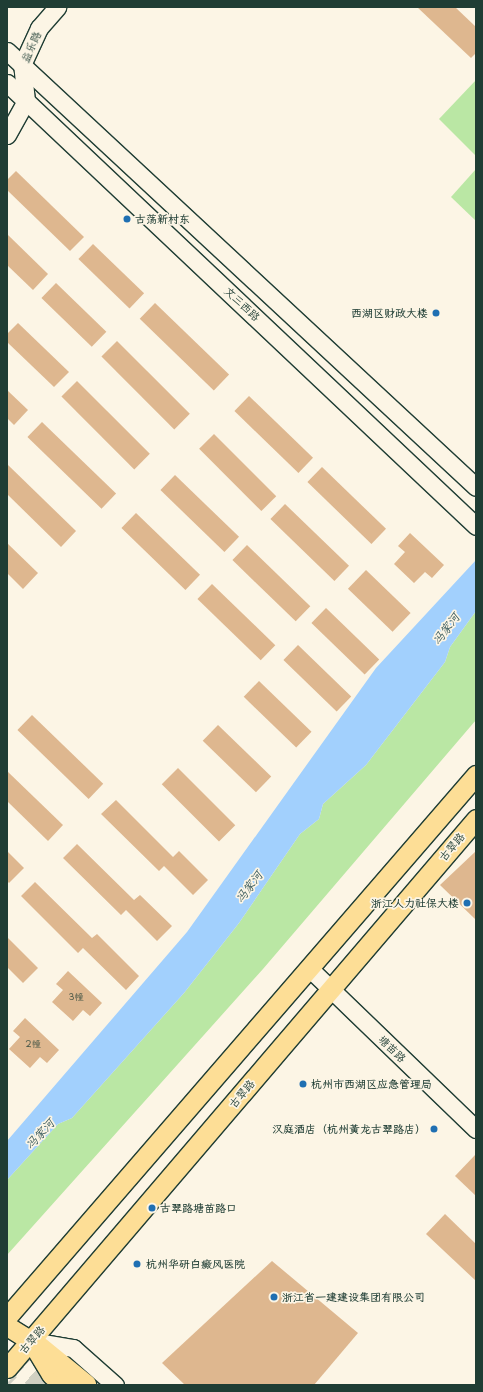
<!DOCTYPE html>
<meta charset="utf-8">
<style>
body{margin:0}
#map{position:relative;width:483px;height:1392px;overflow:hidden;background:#fcf5e5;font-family:"Playpen Sans","LXGW WenKai TC",sans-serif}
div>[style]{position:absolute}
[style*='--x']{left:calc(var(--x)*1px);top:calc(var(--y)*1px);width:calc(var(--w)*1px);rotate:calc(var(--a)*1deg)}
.green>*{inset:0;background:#bae7a4}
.water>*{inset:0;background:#a2d0fd}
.building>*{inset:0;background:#deb78f;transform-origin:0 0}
.highway-tunnel>*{height:22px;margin-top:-11px;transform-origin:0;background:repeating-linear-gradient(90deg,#d0d0c2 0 22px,transparent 0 33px)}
.roads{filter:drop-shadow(1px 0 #1f3d34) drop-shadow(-1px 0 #1f3d34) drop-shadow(0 1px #1f3d34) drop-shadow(0 -1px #1f3d34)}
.secondary>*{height:17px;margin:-8.5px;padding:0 8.5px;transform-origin:8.5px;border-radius:8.5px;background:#fcf5e5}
.primary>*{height:19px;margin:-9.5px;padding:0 9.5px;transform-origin:9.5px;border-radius:9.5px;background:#fdde96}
.highway>*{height:22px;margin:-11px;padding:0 11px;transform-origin:11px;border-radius:11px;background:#fdde96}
.dots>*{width:11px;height:11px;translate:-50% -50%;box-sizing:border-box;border:2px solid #fcf5e5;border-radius:50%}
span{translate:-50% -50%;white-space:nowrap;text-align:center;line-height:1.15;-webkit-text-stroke:3.5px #fcf5e5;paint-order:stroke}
.number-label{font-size:9px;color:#4f5c4b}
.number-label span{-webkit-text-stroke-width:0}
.street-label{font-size:11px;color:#1f3d34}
.poi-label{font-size:11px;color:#1f3d34;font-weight:700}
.left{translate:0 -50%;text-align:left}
.right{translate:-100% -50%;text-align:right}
.water-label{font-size:12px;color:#395a5c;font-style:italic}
.frame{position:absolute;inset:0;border:8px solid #1f3d34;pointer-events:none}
</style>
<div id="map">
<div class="green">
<i style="clip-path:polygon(476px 80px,476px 156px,439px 119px)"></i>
<i style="clip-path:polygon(476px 169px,476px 221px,451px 197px)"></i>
<i style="clip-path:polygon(476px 611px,476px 720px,263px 969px,7px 1255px,7px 1180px,58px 1124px,72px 1118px,184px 993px,239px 923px,300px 834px,319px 819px,323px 804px,366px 765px,445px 662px,450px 647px)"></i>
</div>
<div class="water">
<i style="clip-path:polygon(476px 560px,476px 611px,450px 647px,445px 662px,366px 765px,323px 804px,319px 819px,300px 834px,239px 923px,184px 993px,72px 1118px,58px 1124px,7px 1180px,7px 1141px,187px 932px,376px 668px)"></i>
</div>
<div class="building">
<i style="clip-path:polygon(417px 7px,455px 7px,476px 27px,476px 53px,471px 58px)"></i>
<i style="clip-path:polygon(16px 171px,84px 237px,70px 251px,7px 190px,7px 180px)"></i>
<i style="clip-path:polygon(7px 234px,48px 274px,33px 290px,7px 265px)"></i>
<i style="left:93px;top:244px;width:71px;height:21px;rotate:44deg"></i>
<i style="left:56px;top:283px;width:70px;height:21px;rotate:44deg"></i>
<i style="left:155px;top:303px;width:103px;height:22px;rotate:44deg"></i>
<i style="clip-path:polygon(18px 323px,69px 372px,54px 387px,7px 342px,7px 334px)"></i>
<i style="left:117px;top:341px;width:103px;height:22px;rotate:45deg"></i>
<i style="left:77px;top:381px;width:103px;height:22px;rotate:45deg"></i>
<i style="clip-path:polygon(7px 390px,28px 410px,14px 425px,7px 418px)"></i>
<i style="left:249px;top:396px;width:89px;height:21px;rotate:44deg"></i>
<i style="left:42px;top:422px;width:103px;height:21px;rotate:44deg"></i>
<i style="left:214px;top:434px;width:88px;height:21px;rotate:45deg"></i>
<i style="clip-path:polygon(7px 464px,76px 531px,61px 547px,7px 494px)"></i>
<i style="left:322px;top:467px;width:89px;height:21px;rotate:44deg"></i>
<i style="left:175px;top:475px;width:89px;height:21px;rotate:44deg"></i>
<i style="left:285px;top:504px;width:89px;height:21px;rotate:44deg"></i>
<i style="left:136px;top:513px;width:89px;height:21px;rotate:44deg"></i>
<i style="clip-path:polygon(410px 533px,444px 565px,432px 578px,425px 572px,414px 583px,394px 564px,405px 552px,398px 546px)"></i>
<i style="clip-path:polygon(7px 543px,38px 573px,23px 589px,7px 573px)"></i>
<i style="left:247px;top:545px;width:88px;height:21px;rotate:44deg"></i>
<i style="left:366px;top:570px;width:62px;height:26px;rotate:44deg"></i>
<i style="left:212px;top:584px;width:88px;height:21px;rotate:44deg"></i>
<i style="left:326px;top:608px;width:74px;height:21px;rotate:44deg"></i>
<i style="left:298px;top:645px;width:74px;height:21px;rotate:44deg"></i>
<i style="left:259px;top:681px;width:73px;height:22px;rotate:44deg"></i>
<i style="left:32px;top:715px;width:99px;height:21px;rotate:44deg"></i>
<i style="left:218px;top:725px;width:74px;height:22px;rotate:44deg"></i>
<i style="left:178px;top:768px;width:81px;height:23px;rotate:45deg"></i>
<i style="clip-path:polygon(7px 771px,63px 825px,48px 841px,7px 801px)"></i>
<i style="clip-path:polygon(116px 800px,173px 857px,179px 851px,208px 880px,193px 895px,164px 866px,159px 871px,101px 814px)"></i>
<i style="clip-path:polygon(77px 844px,134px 900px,140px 895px,172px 926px,157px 941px,126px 910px,121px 915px,63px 858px)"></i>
<i style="clip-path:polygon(7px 851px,24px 868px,9px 883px,7px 881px)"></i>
<i style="clip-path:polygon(476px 851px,476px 920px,440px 885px)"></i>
<i style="clip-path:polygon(35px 882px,92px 938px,97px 934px,139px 976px,126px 990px,83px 948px,78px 953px,21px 896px)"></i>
<i style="clip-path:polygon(7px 937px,38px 968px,23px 983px,7px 967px)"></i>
<i style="clip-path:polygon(68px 971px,102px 1003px,90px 1016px,83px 1010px,73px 1021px,52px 1002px,63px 990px,56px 984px)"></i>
<i style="clip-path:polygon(25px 1018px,59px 1050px,47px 1063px,40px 1057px,30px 1068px,9px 1049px,20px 1037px,13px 1031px)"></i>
<i style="clip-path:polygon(476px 1154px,476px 1196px,455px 1176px)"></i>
<i style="clip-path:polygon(445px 1214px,476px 1244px,476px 1281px,426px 1234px)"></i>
<i style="clip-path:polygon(272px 1261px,358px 1333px,314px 1385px,185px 1385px,162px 1363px)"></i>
</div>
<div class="highway-tunnel">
<i style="--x:7;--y:1353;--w:49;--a:40.9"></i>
<i style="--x:7;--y:1383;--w:3;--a:45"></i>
</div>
<div class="roads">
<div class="secondary">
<i style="--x:7;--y:51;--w:640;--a:42.91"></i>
<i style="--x:7;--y:83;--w:645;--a:43.37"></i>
<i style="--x:7;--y:135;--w:39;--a:-61"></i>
<i style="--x:26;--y:101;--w:36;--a:-96"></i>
<i style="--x:22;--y:65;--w:41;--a:-65.3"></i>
<i style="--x:39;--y:28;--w:28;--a:-49"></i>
<i style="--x:309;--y:968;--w:232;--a:44"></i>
<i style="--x:31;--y:1341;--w:43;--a:9.5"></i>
<i style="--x:73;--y:1348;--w:56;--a:41.4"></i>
</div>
<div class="primary">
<i style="--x:7;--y:1317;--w:717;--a:-49.13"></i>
<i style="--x:7;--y:1326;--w:28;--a:32"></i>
<i style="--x:31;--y:1341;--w:39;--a:59"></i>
<i style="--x:51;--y:1374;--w:16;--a:43"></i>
<i style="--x:7;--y:1368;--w:722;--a:-49.49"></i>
</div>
<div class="highway">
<i style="--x:31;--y:1341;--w:70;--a:39.2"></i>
</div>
</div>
<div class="dots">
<i style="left:127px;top:219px;background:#1f6fb2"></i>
<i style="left:436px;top:313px;background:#1f6fb2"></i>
<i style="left:467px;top:903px;background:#1f6fb2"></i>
<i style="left:303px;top:1084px;background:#1f6fb2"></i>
<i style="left:434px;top:1129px;background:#1f6fb2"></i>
<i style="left:152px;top:1208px;background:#1f6fb2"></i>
<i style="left:137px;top:1264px;background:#1f6fb2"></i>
<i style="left:274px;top:1297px;background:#1f6fb2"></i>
</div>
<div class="number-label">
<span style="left:76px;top:996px">3幢</span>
<span style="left:33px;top:1043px">2幢</span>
</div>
<div class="street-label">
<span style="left:31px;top:47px;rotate:-65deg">益乐路</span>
<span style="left:242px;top:304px;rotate:43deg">文三西路</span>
<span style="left:452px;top:847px;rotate:-50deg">古翠路</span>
<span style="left:392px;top:1049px;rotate:44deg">塘苗路</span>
<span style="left:242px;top:1094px;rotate:-50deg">古翠路</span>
<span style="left:32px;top:1340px;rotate:-49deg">古翠路</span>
</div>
<div class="poi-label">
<span class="left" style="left:135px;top:219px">古荡新村东</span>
<span class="right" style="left:428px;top:313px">西湖区财政大楼</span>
<span class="right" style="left:459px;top:903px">浙江人力社保大楼</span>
<span class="left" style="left:311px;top:1084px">杭州市西湖区应急管理局</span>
<span class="right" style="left:426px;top:1129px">汉庭酒店（杭州黄龙古翠路店）</span>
<span class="left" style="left:160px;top:1208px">古翠路塘苗路口</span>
<span class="left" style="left:146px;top:1264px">杭州华研白癜风医院</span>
<span class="left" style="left:282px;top:1297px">浙江省一建建设集团有限公司</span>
</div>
<div class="water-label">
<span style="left:446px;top:629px;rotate:-53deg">冯家河</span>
<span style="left:249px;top:887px;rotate:-53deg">冯家河</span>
<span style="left:40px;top:1134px;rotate:-47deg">冯家河</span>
</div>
<div class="frame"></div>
</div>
